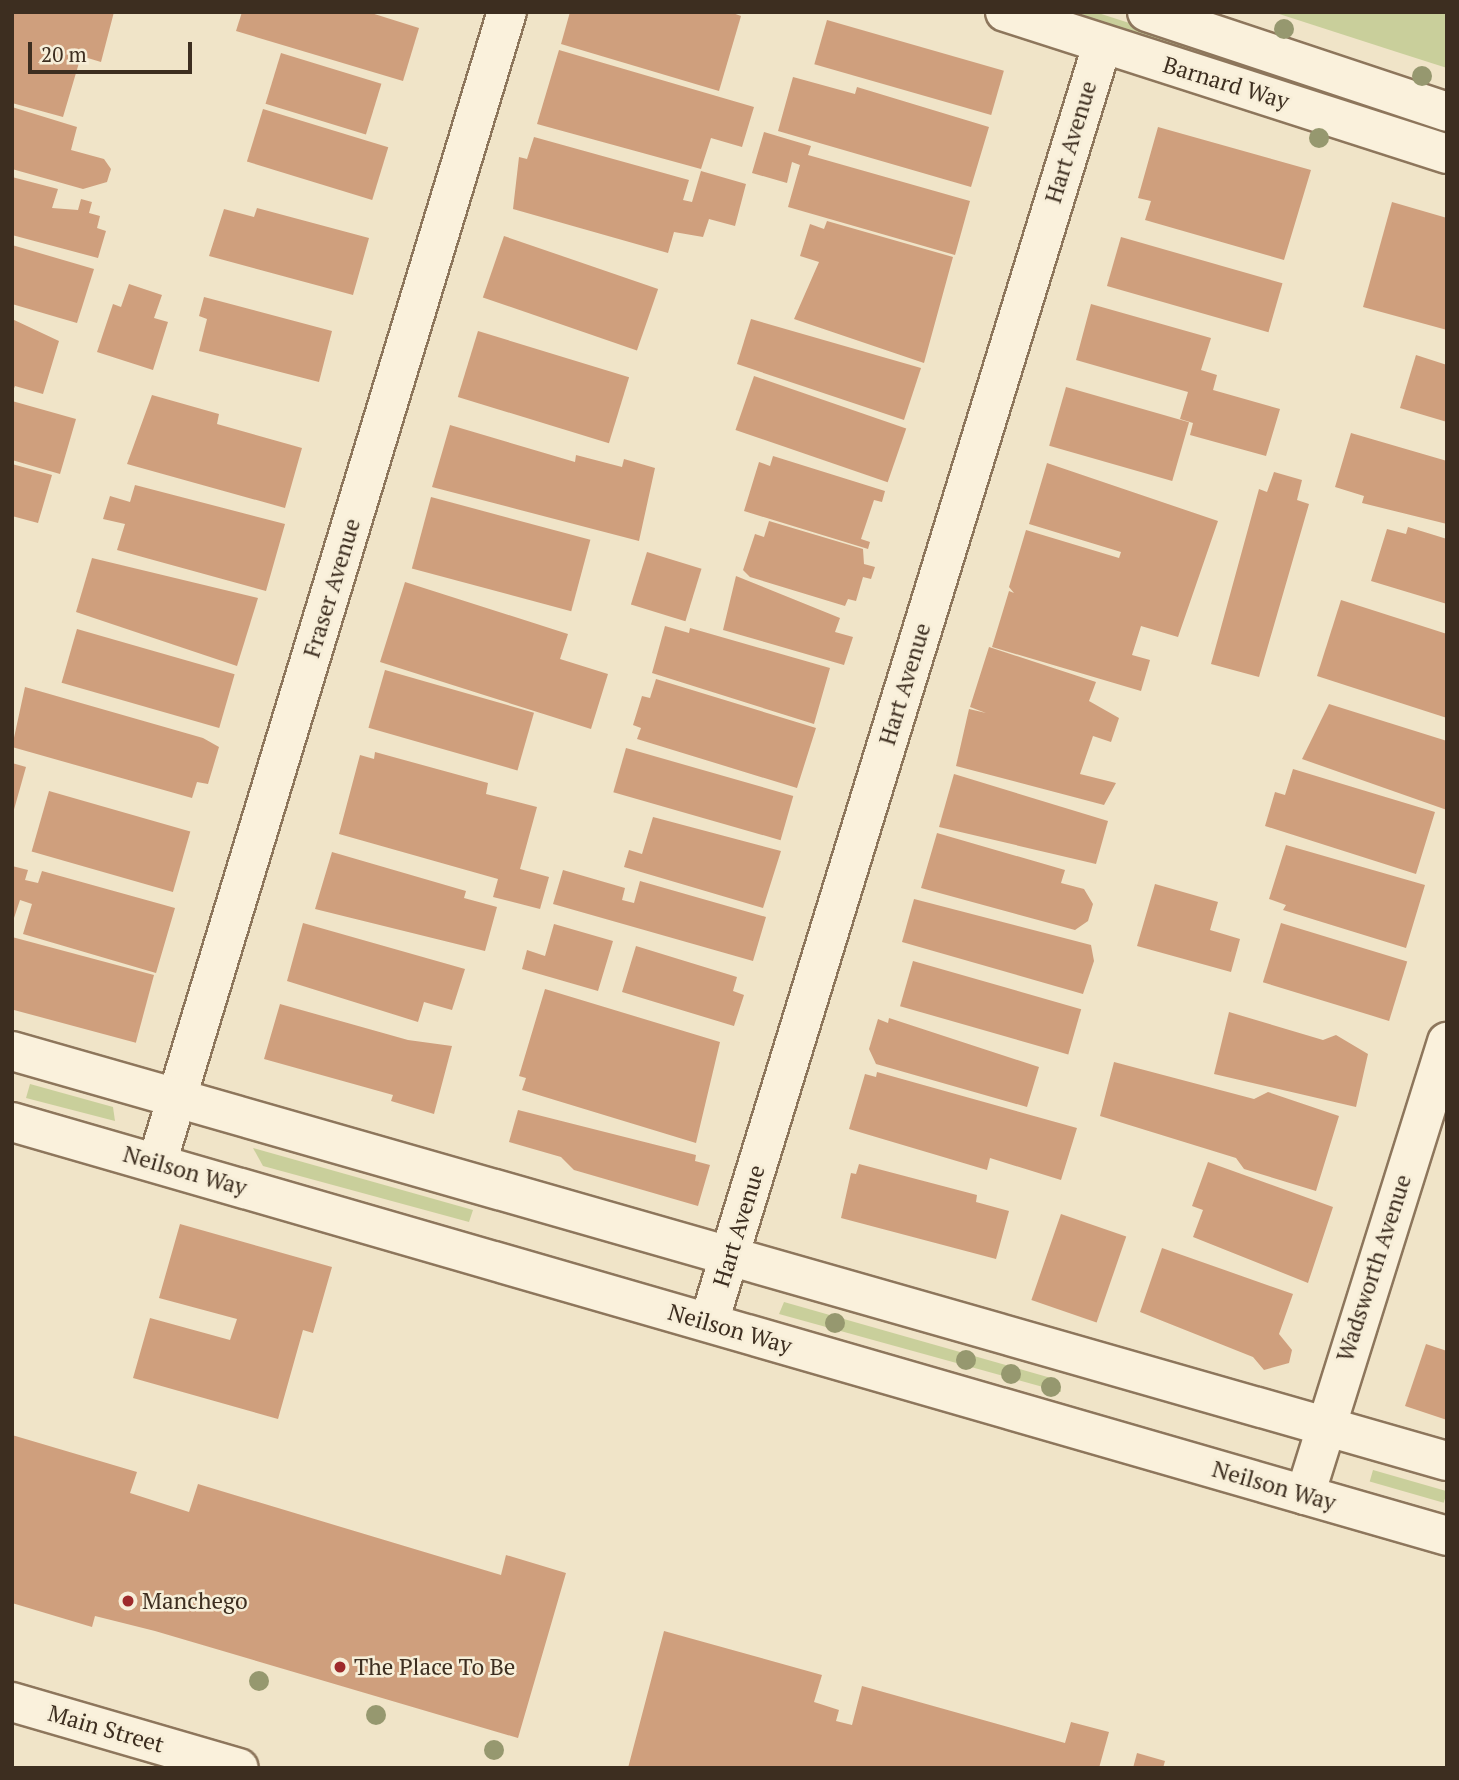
<!DOCTYPE html>
<style>
body{margin:0}
#map{position:relative;width:1459px;height:1780px;overflow:hidden;background:#f0e4c8;font-family:"PT Serif",serif}
div>[style]{position:absolute}
[style*='--x']{left:calc(var(--x)*1px);top:calc(var(--y)*1px);width:calc(var(--w)*1px);rotate:calc(var(--a)*1deg)}
.green>*{inset:0;background:#c9cf9b;transform-origin:0 0}
.building>*{inset:0;background:#cf9f7d;transform-origin:0 0}
.roads{filter:drop-shadow(2px 0 #8d765c) drop-shadow(-2px 0 #8d765c) drop-shadow(0 2px #8d765c) drop-shadow(0 -2px #8d765c)}
.minor>*{height:38px;margin:-19px;padding:0 19px;transform-origin:19px;border-radius:19px;background:#faf1dc}
.tertiary>*{height:38px;margin:-19px;padding:0 19px;transform-origin:19px;border-radius:19px;background:#faf1dc}
.secondary>*{height:38px;margin:-19px;padding:0 19px;transform-origin:19px;border-radius:19px;background:#faf1dc}
.trees>*{width:20px;height:20px;margin:-10px;border-radius:50%;background:#96986f}
.dots>*{width:19px;height:19px;translate:-50% -50%;box-sizing:border-box;border:4px solid #f7eed8;border-radius:50%}
span{translate:-50% -50%;white-space:nowrap;text-align:center;line-height:1.15;-webkit-text-stroke:5px #f7eed8;paint-order:stroke}
.street-label{font-size:23px;color:#3d2e20}
.poi-label{font-size:23px;color:#3d2e20}
.left{translate:0 -50%;text-align:left}
.frame{position:absolute;inset:0;border:14px solid #3d2e20;pointer-events:none}
.scale{position:absolute;left:28px;top:42px;width:164px;height:32px;box-sizing:border-box;border:4px solid #3d2e20;border-top:0;padding-left:9px;font-size:21px;line-height:24px;white-space:nowrap;color:#3d2e20;-webkit-text-stroke:5px #f7eed8;paint-order:stroke}
</style>
<div id="map">
<div class="green">
<i style="clip-path:polygon(1074px 12px,1095px 12px,1428px 119px,1447px 126px,1447px 133px)"></i>
<i style="clip-path:polygon(1273px 12px,1447px 12px,1447px 68px,1400px 53px)"></i>
<i style="clip-path:polygon(30px 1084px,113px 1107px,115px 1121px,26px 1098px)"></i>
<i style="clip-path:polygon(253px 1148px,473px 1210px,469px 1222px,263px 1166px)"></i>
<i style="clip-path:polygon(784px 1302px,1058px 1380px,1061px 1392px,779px 1314px)"></i>
<i style="left:1373px;top:1470px;width:77px;height:12px;rotate:16deg"></i>
</div>
<div class="building">
<i style="clip-path:polygon(12px 12px,114px 12px,101px 62px,81px 56px,63px 117px,12px 103px)"></i>
<i style="clip-path:polygon(242px 12px,368px 12px,419px 28px,403px 81px,236px 31px)"></i>
<i style="clip-path:polygon(570px 12px,730px 12px,741px 16px,719px 91px,561px 44px)"></i>
<i style="left:827px;top:20px;width:184px;height:46px;rotate:16deg"></i>
<i style="clip-path:polygon(559px 50px,754px 107px,742px 147px,711px 138px,701px 169px,537px 124px)"></i>
<i style="left:281px;top:53px;width:105px;height:53px;rotate:17deg"></i>
<i style="clip-path:polygon(793px 77px,855px 94px,857px 87px,989px 127px,971px 187px,778px 131px)"></i>
<i style="clip-path:polygon(12px 107px,77px 127px,71px 150px,104px 159px,111px 169px,107px 182px,83px 189px,12px 169px)"></i>
<i style="left:263px;top:109px;width:131px;height:55px;rotate:17deg"></i>
<i style="clip-path:polygon(1158px 127px,1311px 170px,1284px 260px,1145px 220px,1151px 201px,1138px 198px)"></i>
<i style="clip-path:polygon(764px 132px,811px 146px,808px 155px,970px 201px,955px 255px,788px 207px,800px 165px,792px 162px,787px 183px,752px 173px)"></i>
<i style="clip-path:polygon(534px 137px,689px 180px,683px 200px,692px 202px,701px 171px,746px 184px,735px 226px,709px 219px,703px 237px,674px 232px,668px 253px,513px 209px,519px 157px,527px 159px)"></i>
<i style="clip-path:polygon(12px 177px,58px 189px,52px 208px,78px 210px,81px 199px,92px 202px,89px 213px,100px 216px,97px 228px,106px 231px,98px 258px,12px 235px)"></i>
<i style="clip-path:polygon(1392px 202px,1447px 218px,1447px 330px,1363px 307px)"></i>
<i style="clip-path:polygon(257px 208px,369px 238px,353px 295px,209px 256px,224px 209px,254px 217px)"></i>
<i style="clip-path:polygon(827px 221px,953px 257px,924px 363px,794px 319px,819px 262px,800px 256px,810px 224px,824px 229px)"></i>
<i style="left:504px;top:236px;width:163px;height:65px;rotate:19deg"></i>
<i style="left:1121px;top:237px;width:168px;height:51px;rotate:16deg"></i>
<i style="clip-path:polygon(12px 245px,94px 269px,77px 323px,12px 304px)"></i>
<i style="clip-path:polygon(129px 284px,162px 295px,154px 318px,168px 322px,153px 370px,97px 352px,113px 304px,121px 307px)"></i>
<i style="clip-path:polygon(204px 297px,332px 331px,319px 382px,199px 351px,207px 319px,199px 316px)"></i>
<i style="clip-path:polygon(1091px 304px,1211px 338px,1201px 370px,1217px 375px,1213px 390px,1280px 409px,1266px 456px,1190px 435px,1193px 423px,1180px 419px,1188px 392px,1076px 360px)"></i>
<i style="clip-path:polygon(12px 319px,59px 341px,43px 394px,15px 386px,12px 393px)"></i>
<i style="clip-path:polygon(751px 319px,921px 368px,904px 420px,737px 364px)"></i>
<i style="left:478px;top:331px;width:158px;height:69px;rotate:17deg"></i>
<i style="clip-path:polygon(1416px 355px,1447px 365px,1447px 422px,1400px 408px)"></i>
<i style="left:754px;top:376px;width:161px;height:57px;rotate:19deg"></i>
<i style="left:1066px;top:387px;width:128px;height:61px;rotate:16deg"></i>
<i style="clip-path:polygon(152px 395px,219px 414px,217px 424px,302px 448px,285px 508px,127px 464px)"></i>
<i style="clip-path:polygon(12px 401px,76px 419px,60px 474px,12px 460px)"></i>
<i style="clip-path:polygon(450px 425px,575px 462px,576px 455px,622px 467px,624px 459px,655px 468px,639px 541px,432px 487px)"></i>
<i style="clip-path:polygon(1351px 433px,1447px 461px,1447px 524px,1362px 503px,1364px 496px,1335px 487px)"></i>
<i style="clip-path:polygon(773px 456px,885px 491px,882px 502px,874px 500px,861px 539px,870px 542px,868px 549px,744px 511px,759px 462px,770px 466px)"></i>
<i style="clip-path:polygon(1047px 463px,1218px 521px,1178px 637px,1141px 626px,1132px 655px,1150px 660px,1141px 691px,992px 647px,1009px 591px,1014px 593px,1009px 587px,1026px 530px,1119px 558px,1121px 552px,1029px 524px)"></i>
<i style="clip-path:polygon(12px 464px,52px 475px,38px 523px,12px 516px)"></i>
<i style="clip-path:polygon(1274px 472px,1302px 480px,1297px 500px,1309px 504px,1259px 677px,1211px 664px,1259px 489px,1267px 492px)"></i>
<i style="clip-path:polygon(135px 485px,285px 524px,266px 591px,117px 550px,125px 524px,103px 519px,110px 496px,130px 502px)"></i>
<i style="left:431px;top:497px;width:165px;height:74px;rotate:15deg"></i>
<i style="clip-path:polygon(769px 521px,863px 549px,864px 564px,875px 567px,871px 579px,863px 577px,856px 601px,848px 599px,845px 606px,750px 577px,743px 570px,755px 534px,764px 537px)"></i>
<i style="clip-path:polygon(1408px 527px,1447px 539px,1447px 604px,1371px 581px,1387px 529px,1406px 534px)"></i>
<i style="left:647px;top:552px;width:57px;height:55px;rotate:17deg"></i>
<i style="clip-path:polygon(92px 558px,258px 598px,237px 666px,76px 612px)"></i>
<i style="clip-path:polygon(736px 576px,840px 618px,835px 632px,853px 637px,844px 665px,723px 630px)"></i>
<i style="clip-path:polygon(405px 582px,568px 634px,560px 659px,608px 674px,591px 729px,380px 662px)"></i>
<i style="clip-path:polygon(1341px 600px,1447px 634px,1447px 718px,1317px 676px)"></i>
<i style="clip-path:polygon(665px 626px,689px 633px,690px 628px,830px 668px,814px 724px,652px 673px)"></i>
<i style="left:77px;top:629px;width:164px;height:56px;rotate:16deg"></i>
<i style="clip-path:polygon(989px 647px,1096px 682px,1089px 701px,1119px 718px,1111px 742px,1093px 736px,1080px 774px,1116px 783px,1104px 805px,956px 766px,969px 709px,986px 713px,970px 707px)"></i>
<i style="left:385px;top:670px;width:155px;height:60px;rotate:16deg"></i>
<i style="clip-path:polygon(656px 679px,816px 728px,797px 788px,637px 739px,641px 728px,633px 725px,642px 696px,650px 698px)"></i>
<i style="clip-path:polygon(25px 687px,203px 738px,219px 747px,208px 784px,197px 782px,192px 798px,12px 747px)"></i>
<i style="clip-path:polygon(1329px 704px,1447px 741px,1447px 810px,1302px 759px)"></i>
<i style="left:626px;top:748px;width:174px;height:46px;rotate:16deg"></i>
<i style="clip-path:polygon(375px 752px,488px 783px,486px 794px,537px 807px,520px 869px,549px 877px,540px 909px,493px 897px,498px 879px,339px 834px,360px 755px,374px 759px)"></i>
<i style="clip-path:polygon(12px 763px,26px 767px,13px 813px,12px 813px)"></i>
<i style="clip-path:polygon(1293px 769px,1435px 812px,1416px 874px,1265px 826px,1275px 792px,1285px 795px)"></i>
<i style="clip-path:polygon(954px 774px,1108px 821px,1096px 864px,939px 827px)"></i>
<i style="left:49px;top:791px;width:147px;height:63px;rotate:16deg"></i>
<i style="clip-path:polygon(653px 817px,781px 851px,763px 908px,624px 867px,629px 850px,642px 854px)"></i>
<i style="clip-path:polygon(937px 833px,1065px 870px,1061px 883px,1084px 889px,1093px 904px,1088px 921px,1075px 930px,921px 888px)"></i>
<i style="clip-path:polygon(1286px 845px,1425px 885px,1406px 948px,1283px 910px,1286px 905px,1269px 899px)"></i>
<i style="clip-path:polygon(332px 852px,466px 891px,464px 898px,497px 907px,485px 951px,315px 909px)"></i>
<i style="clip-path:polygon(12px 866px,28px 870px,25px 880px,38px 883px,42px 871px,175px 908px,156px 973px,23px 934px,32px 904px,20px 900px,12px 924px)"></i>
<i style="clip-path:polygon(563px 870px,625px 888px,622px 900px,634px 903px,640px 881px,766px 917px,753px 961px,553px 904px)"></i>
<i style="clip-path:polygon(1155px 884px,1218px 902px,1210px 930px,1240px 939px,1231px 972px,1137px 946px)"></i>
<i style="clip-path:polygon(914px 899px,1091px 945px,1094px 961px,1083px 994px,902px 942px)"></i>
<i style="clip-path:polygon(303px 923px,465px 969px,452px 1010px,424px 1002px,418px 1022px,287px 981px)"></i>
<i style="left:1281px;top:923px;width:132px;height:62px;rotate:17deg"></i>
<i style="clip-path:polygon(554px 924px,613px 941px,598px 991px,522px 969px,527px 950px,545px 956px)"></i>
<i style="left:12px;top:937px;width:147px;height:70px;rotate:15deg"></i>
<i style="clip-path:polygon(636px 946px,737px 977px,733px 991px,744px 995px,734px 1026px,622px 992px)"></i>
<i style="left:913px;top:961px;width:175px;height:47px;rotate:16deg"></i>
<i style="clip-path:polygon(545px 989px,720px 1042px,696px 1143px,522px 1090px,526px 1078px,519px 1076px)"></i>
<i style="clip-path:polygon(280px 1004px,408px 1040px,452px 1046px,434px 1114px,391px 1101px,393px 1095px,264px 1059px)"></i>
<i style="clip-path:polygon(1229px 1012px,1323px 1040px,1336px 1035px,1368px 1054px,1356px 1107px,1214px 1074px)"></i>
<i style="clip-path:polygon(889px 1018px,1039px 1067px,1027px 1107px,876px 1064px,869px 1049px,878px 1019px,888px 1023px)"></i>
<i style="clip-path:polygon(1114px 1062px,1254px 1099px,1268px 1092px,1339px 1116px,1316px 1191px,1244px 1169px,1236px 1158px,1100px 1116px)"></i>
<i style="clip-path:polygon(877px 1072px,1077px 1128px,1061px 1180px,990px 1158px,987px 1170px,849px 1129px,865px 1074px,876px 1077px)"></i>
<i style="clip-path:polygon(518px 1110px,696px 1155px,695px 1161px,710px 1165px,698px 1206px,574px 1170px,561px 1157px,509px 1142px)"></i>
<i style="clip-path:polygon(1208px 1162px,1333px 1207px,1308px 1283px,1193px 1237px,1203px 1210px,1192px 1206px)"></i>
<i style="clip-path:polygon(859px 1164px,977px 1195px,976px 1202px,1009px 1211px,996px 1259px,841px 1218px,851px 1173px,856px 1174px)"></i>
<i style="left:1061px;top:1214px;width:69px;height:91px;rotate:19deg"></i>
<i style="clip-path:polygon(180px 1224px,332px 1267px,313px 1333px,303px 1330px,278px 1419px,133px 1378px,150px 1318px,230px 1340px,237px 1319px,159px 1298px)"></i>
<i style="clip-path:polygon(1162px 1248px,1293px 1294px,1279px 1334px,1292px 1350px,1289px 1363px,1264px 1370px,1253px 1357px,1140px 1312px)"></i>
<i style="clip-path:polygon(1426px 1344px,1447px 1351px,1447px 1420px,1405px 1406px)"></i>
<i style="clip-path:polygon(12px 1435px,137px 1472px,130px 1493px,189px 1512px,198px 1484px,501px 1575px,506px 1555px,566px 1573px,518px 1738px,155px 1631px,95px 1616px,92px 1627px,12px 1603px)"></i>
<i style="clip-path:polygon(664px 1631px,822px 1675px,814px 1702px,839px 1710px,836px 1721px,852px 1725px,862px 1686px,1065px 1743px,1071px 1722px,1109px 1732px,1099px 1768px,628px 1768px)"></i>
<i style="clip-path:polygon(1137px 1753px,1165px 1761px,1163px 1768px,1133px 1768px)"></i>
</div>
<div class="roads">
<div class="minor">
<i style="--x:157;--y:1163;--w:1203;--a:-73.09"></i>
<i style="--x:709;--y:1322;--w:1336;--a:-72.89"></i>
<i style="--x:1305;--y:1495;--w:475;--a:-72.6"></i>
</div>
<div class="tertiary">
<i style="--x:1005;--y:12;--w:464;--a:17.8"></i>
<i style="--x:1147;--y:12;--w:316;--a:18.4"></i>
<i style="--x:12;--y:1702;--w:236;--a:16.2"></i>
</div>
<div class="secondary">
<i style="--x:12;--y:1051;--w:1492;--a:15.95"></i>
<i style="--x:12;--y:1122;--w:1494;--a:16.09"></i>
</div>
</div>
<div class="trees">
<i style="left:1284px;top:29px"></i>
<i style="left:1422px;top:76px"></i>
<i style="left:1319px;top:138px"></i>
<i style="left:835px;top:1323px"></i>
<i style="left:966px;top:1360px"></i>
<i style="left:1011px;top:1374px"></i>
<i style="left:1051px;top:1387px"></i>
<i style="left:259px;top:1681px"></i>
<i style="left:376px;top:1715px"></i>
<i style="left:494px;top:1750px"></i>
</div>
<div class="dots">
<i style="left:128px;top:1601px;background:#9e2a2b"></i>
<i style="left:340px;top:1667px;background:#9e2a2b"></i>
</div>
<div class="street-label">
<span style="left:1226px;top:83px;rotate:17deg">Barnard Way</span>
<span style="left:1071px;top:142px;rotate:-73deg">Hart Avenue</span>
<span style="left:332px;top:588px;rotate:-73deg">Fraser Avenue</span>
<span style="left:905px;top:684px;rotate:-73deg">Hart Avenue</span>
<span style="left:185px;top:1171px;rotate:16deg">Neilson Way</span>
<span style="left:739px;top:1226px;rotate:-73deg">Hart Avenue</span>
<span style="left:1374px;top:1268px;rotate:-72deg">Wadsworth Avenue</span>
<span style="left:730px;top:1329px;rotate:16deg">Neilson Way</span>
<span style="left:1274px;top:1486px;rotate:16deg">Neilson Way</span>
<span style="left:106px;top:1729px;rotate:16deg">Main Street</span>
</div>
<div class="poi-label">
<span class="left" style="left:142px;top:1601px">Manchego</span>
<span class="left" style="left:354px;top:1667px">The Place To Be</span>
</div>
<div class="frame"></div>
<div class="scale">20 m</div>
</div>
